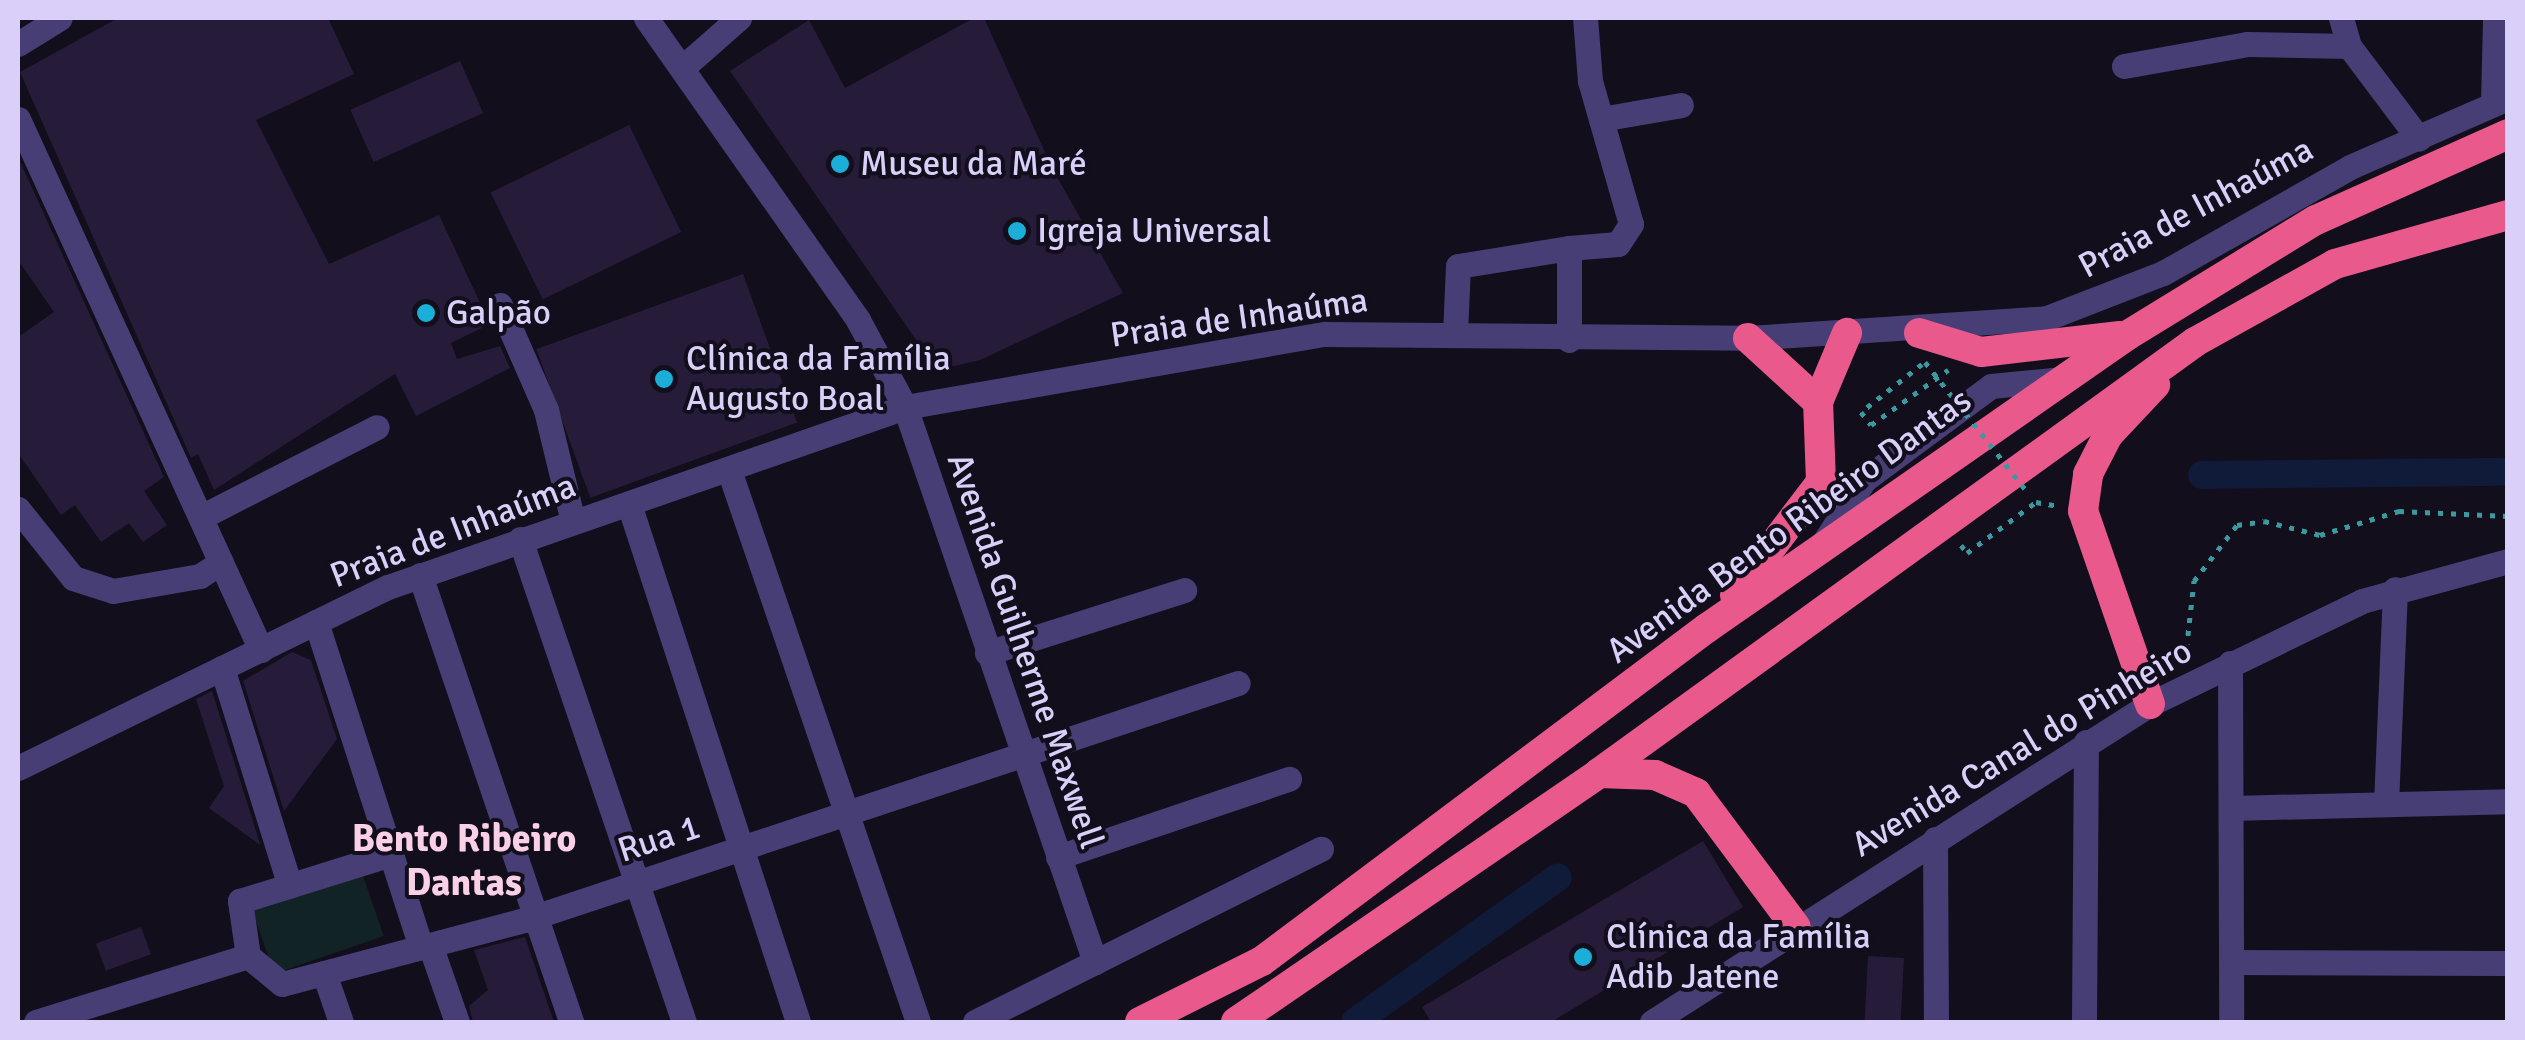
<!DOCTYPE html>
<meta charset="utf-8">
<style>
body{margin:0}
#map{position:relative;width:2525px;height:1040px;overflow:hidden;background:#120e1c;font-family:Signika,sans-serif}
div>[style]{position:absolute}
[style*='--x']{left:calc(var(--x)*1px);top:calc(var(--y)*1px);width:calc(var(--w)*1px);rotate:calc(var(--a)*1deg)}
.green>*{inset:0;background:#122325;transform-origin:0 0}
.canal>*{height:28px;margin:-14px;padding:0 14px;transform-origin:14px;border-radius:14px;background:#101a39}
.building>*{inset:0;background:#261c3a;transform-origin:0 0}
.path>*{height:5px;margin-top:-2.5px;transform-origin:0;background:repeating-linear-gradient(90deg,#3b9aa0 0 5px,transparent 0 13px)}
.minor>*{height:25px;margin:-12.5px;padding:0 12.5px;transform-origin:12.5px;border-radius:12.5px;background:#473e75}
.highway>*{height:30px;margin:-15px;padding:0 15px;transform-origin:15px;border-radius:15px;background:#ea598c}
.path-bridge>*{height:5px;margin-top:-2.5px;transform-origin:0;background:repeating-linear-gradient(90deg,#3b9aa0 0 5px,transparent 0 13px)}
.dots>*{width:28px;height:28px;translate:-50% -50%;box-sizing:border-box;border:5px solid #120e1c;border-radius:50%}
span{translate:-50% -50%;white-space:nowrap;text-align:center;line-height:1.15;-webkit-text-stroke:8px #120e1c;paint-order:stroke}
.poi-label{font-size:35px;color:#d9cff9}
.left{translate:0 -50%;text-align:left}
.street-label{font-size:35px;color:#d9cff9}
.neighbourhood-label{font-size:38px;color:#f9d0e5;font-weight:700}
.frame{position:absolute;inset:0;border:20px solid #d9cff9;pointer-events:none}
</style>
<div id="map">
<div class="green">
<i style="left:360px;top:867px;width:73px;height:116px;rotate:71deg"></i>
</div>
<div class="canal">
<i style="--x:2202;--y:475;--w:306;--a:-0.6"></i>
<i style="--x:1355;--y:1022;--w:249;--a:-35.5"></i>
</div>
<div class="building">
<i style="clip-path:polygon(118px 18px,328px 18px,354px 74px,256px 120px,329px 264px,439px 215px,490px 324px,451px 343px,457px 359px,500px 346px,510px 368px,416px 416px,395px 374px,214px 490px,198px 454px,191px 458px,20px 72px)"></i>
<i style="clip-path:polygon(974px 18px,984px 18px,1053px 170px,1123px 293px,980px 360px,937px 370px,730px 71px,809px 20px,845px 88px)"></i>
<i style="left:460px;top:61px;width:57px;height:120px;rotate:66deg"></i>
<i style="left:629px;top:125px;width:119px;height:154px;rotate:64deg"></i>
<i style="clip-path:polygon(18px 157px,164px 477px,144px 491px,167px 525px,143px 542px,129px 523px,101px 542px,75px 505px,61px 515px,18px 453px,18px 337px,54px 312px,18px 260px)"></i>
<i style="left:743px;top:274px;width:158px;height:220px;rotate:70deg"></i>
<i style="clip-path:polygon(292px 652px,311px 660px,337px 739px,284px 811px,243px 681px)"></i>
<i style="clip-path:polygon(212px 691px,260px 844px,260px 845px,209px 808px,224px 786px,196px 699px)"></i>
<i style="clip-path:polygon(1703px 841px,1743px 907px,1551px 1022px,1431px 1022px,1422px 1007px)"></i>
<i style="left:141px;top:927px;width:29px;height:48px;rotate:70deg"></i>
<i style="clip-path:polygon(525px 937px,554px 1022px,473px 1022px,469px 1006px,488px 990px,474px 950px)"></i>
<i style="left:1868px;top:956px;width:36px;height:66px;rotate:3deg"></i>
</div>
<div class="path">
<i style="--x:1922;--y:364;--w:78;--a:141.8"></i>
<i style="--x:1861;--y:412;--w:16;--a:52"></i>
<i style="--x:1871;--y:425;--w:95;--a:-35.5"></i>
<i style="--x:1961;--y:545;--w:10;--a:53"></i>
<i style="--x:1967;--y:553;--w:86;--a:-36.5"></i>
<i style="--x:2036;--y:502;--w:23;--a:10"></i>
<i style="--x:2185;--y:661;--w:81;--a:-83.6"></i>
<i style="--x:2194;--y:581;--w:71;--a:-52.5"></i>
<i style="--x:2237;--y:525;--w:27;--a:-8"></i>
<i style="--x:2264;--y:521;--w:58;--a:14"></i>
<i style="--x:2320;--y:535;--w:83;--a:-16.9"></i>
<i style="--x:2399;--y:511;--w:109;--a:2.6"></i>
</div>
<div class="minor">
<i style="--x:646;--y:18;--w:369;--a:54.9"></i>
<i style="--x:858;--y:320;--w:99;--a:61.6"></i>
<i style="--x:905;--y:407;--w:587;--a:71.1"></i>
<i style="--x:2341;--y:18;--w:29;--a:74"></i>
<i style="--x:2349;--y:46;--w:116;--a:53"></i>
<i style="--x:18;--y:44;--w:49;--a:-31.8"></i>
<i style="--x:2124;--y:66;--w:126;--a:-10.1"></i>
<i style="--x:2248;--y:44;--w:101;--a:1.1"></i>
<i style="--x:682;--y:68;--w:76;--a:-41.3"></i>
<i style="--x:2493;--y:102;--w:84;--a:-88.6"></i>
<i style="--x:18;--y:119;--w:584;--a:65.41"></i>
<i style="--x:1601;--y:119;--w:81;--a:-9.9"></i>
<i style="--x:1569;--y:248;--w:49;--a:-4.7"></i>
<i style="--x:1618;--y:244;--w:24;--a:-57"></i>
<i style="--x:1631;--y:224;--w:149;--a:-106"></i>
<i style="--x:1590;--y:81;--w:63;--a:-94.5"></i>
<i style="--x:500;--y:305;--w:115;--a:66.3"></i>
<i style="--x:546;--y:410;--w:115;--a:76.4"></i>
<i style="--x:1455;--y:334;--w:68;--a:-87.5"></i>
<i style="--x:1458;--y:266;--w:112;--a:-9.2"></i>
<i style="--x:1569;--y:248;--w:92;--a:90"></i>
<i style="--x:729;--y:470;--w:583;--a:71.1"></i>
<i style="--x:629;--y:504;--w:545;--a:71.93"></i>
<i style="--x:18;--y:509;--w:88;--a:51.4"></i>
<i style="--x:73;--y:578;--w:42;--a:18"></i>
<i style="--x:113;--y:591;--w:88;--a:-9.8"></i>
<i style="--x:200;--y:576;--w:25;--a:-34"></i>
<i style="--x:203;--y:516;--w:195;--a:-27.1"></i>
<i style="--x:520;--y:539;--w:510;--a:71.25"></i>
<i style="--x:1821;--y:547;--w:80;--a:-57.3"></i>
<i style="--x:1864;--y:480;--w:158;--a:-36.5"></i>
<i style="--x:1991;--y:386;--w:72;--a:-5.6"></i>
<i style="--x:420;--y:575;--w:472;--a:71.3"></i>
<i style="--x:316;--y:622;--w:342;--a:72.1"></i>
<i style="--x:987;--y:653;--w:207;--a:-17.7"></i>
<i style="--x:2230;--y:663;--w:359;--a:89.8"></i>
<i style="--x:222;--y:668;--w:228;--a:72.7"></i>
<i style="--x:18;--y:768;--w:412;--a:-26.1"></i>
<i style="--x:388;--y:587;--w:547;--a:-19.2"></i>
<i style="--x:905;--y:407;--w:426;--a:-9.9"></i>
<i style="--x:1325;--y:334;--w:423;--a:0.5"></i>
<i style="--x:1748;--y:338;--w:300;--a:-3.8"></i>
<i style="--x:2047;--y:318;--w:124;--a:-21.2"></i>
<i style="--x:2163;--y:273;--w:215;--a:-29.5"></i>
<i style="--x:2350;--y:167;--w:172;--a:-23.6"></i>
<i style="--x:2386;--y:804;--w:215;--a:-87.6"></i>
<i style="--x:2231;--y:808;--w:277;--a:-1.4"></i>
<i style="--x:1935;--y:839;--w:183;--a:89.7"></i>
<i style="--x:1058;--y:857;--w:244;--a:-18.7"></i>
<i style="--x:430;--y:945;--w:82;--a:70.7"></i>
<i style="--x:248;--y:956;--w:56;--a:-98.3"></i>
<i style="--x:240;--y:901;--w:158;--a:-17.3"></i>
<i style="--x:2231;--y:962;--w:277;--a:0.2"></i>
<i style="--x:324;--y:973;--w:52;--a:70.9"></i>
<i style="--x:36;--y:1022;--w:222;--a:-17.3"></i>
<i style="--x:248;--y:956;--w:44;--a:39.5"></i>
<i style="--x:282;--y:984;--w:251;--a:-14.8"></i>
<i style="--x:525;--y:920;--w:751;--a:-18.39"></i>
<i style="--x:975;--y:1022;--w:387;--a:-26.6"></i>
<i style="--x:1652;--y:1022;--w:591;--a:-32.56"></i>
<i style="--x:2150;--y:704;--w:236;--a:-25.9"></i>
<i style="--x:2362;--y:601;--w:151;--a:-15.3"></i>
<i style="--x:2084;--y:1022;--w:280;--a:-89.6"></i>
</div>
<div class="highway">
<i style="--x:1919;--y:333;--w:65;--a:17"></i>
<i style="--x:1981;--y:352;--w:140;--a:-6.6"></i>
<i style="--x:1748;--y:338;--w:95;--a:42.4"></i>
<i style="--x:1735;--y:595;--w:142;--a:-52.7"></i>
<i style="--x:1821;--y:482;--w:80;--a:-92.1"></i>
<i style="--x:1818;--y:402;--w:75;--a:-67.2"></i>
<i style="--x:2150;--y:704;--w:204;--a:-109.1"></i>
<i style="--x:2083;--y:511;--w:37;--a:-82"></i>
<i style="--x:2088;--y:474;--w:44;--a:-62.9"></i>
<i style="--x:2108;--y:435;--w:69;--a:-46.8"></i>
<i style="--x:1599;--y:773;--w:56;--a:2"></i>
<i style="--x:1655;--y:775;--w:45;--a:23.7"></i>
<i style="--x:1696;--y:793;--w:167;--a:53.3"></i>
<i style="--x:1140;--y:1022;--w:136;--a:-26.6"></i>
<i style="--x:1262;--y:961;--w:556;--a:-36.81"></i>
<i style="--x:1707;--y:628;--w:513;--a:-34.84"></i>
<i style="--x:2128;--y:335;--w:220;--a:-31.5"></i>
<i style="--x:2316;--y:220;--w:210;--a:-24.1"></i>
<i style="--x:1236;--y:1022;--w:440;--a:-34.4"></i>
<i style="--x:1599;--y:773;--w:736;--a:-35.87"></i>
<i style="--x:2195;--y:342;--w:160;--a:-29.1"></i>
<i style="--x:2335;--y:264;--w:180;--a:-15.8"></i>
</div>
<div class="path-bridge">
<i style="--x:1925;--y:362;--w:162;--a:51.8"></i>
</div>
<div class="dots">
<i style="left:840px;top:164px;background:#1baed8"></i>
<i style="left:1017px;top:231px;background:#1baed8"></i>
<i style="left:426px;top:313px;background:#1baed8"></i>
<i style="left:664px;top:379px;background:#1baed8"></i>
<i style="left:1583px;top:957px;background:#1baed8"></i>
</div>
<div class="poi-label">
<span class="left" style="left:860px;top:164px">Museu da Maré</span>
<span class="left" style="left:1037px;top:231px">Igreja Universal</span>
<span class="left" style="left:446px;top:313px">Galpão</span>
<span class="left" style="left:686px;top:379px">Clínica da Família<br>Augusto Boal</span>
<span class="left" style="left:1606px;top:957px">Clínica da Família<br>Adib Jatene</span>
</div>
<div class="street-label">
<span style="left:2196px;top:208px;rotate:-28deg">Praia de Inhaúma</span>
<span style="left:1239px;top:318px;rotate:-8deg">Praia de Inhaúma</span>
<span style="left:1789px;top:526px;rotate:-36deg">Avenida Bento Ribeiro Dantas</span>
<span style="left:453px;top:531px;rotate:-21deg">Praia de Inhaúma</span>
<span style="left:1025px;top:651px;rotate:71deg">Avenida Guilherme Maxwell</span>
<span style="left:2022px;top:748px;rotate:-31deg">Avenida Canal do Pinheiro</span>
<span style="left:659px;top:839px;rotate:-18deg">Rua 1</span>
</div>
<div class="neighbourhood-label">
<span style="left:464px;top:861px">Bento Ribeiro<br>Dantas</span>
</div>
<div class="frame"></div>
</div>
